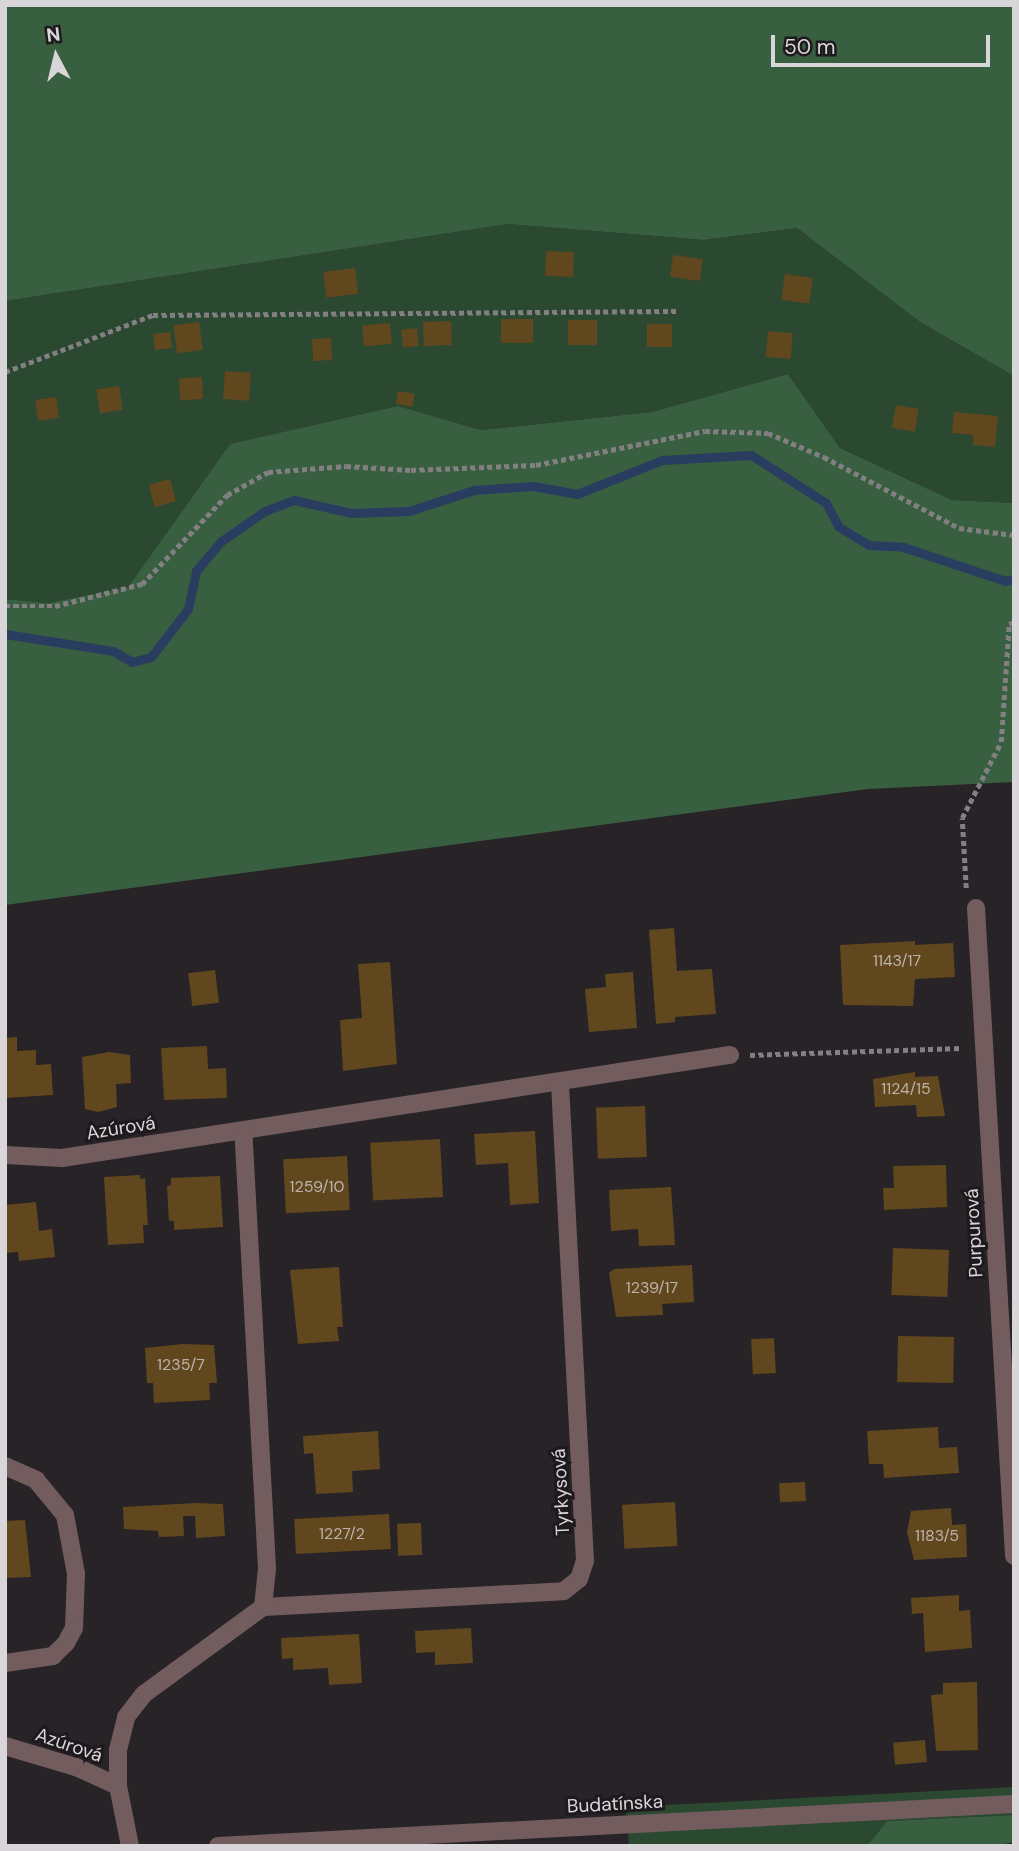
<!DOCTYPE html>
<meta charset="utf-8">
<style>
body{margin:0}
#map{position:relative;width:1019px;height:1851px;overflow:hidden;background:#272327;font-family:"DM Sans",sans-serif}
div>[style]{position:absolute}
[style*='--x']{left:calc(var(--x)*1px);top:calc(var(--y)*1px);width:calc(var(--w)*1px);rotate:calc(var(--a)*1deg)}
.green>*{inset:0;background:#2b4931}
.forest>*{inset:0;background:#395f41}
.stream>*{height:9px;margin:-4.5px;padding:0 4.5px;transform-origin:4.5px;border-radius:4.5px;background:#293d60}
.building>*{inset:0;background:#61471e;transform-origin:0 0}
.path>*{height:4.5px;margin-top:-2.25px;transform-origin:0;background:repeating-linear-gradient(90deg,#837f83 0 5px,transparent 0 8.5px)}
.minor>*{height:18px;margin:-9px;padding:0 9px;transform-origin:9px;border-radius:9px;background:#735c5e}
.tertiary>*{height:18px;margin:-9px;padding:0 9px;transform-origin:9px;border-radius:9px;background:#735c5e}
span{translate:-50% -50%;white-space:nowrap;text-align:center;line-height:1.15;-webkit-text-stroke:6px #1e191d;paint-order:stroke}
.number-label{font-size:16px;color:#bbb2aa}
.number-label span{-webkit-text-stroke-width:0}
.street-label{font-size:19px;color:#d9d6d9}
.frame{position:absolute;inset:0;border:7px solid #d9d6d9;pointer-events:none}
.north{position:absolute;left:21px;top:21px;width:70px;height:70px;-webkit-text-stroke:5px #1e191d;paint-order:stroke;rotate:353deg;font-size:19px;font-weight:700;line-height:28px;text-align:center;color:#d9d6d9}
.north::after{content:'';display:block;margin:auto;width:24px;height:32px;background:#d9d6d9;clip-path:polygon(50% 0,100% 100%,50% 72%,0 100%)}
.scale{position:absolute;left:771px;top:35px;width:219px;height:32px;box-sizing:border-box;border:4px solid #d9d6d9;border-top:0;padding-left:9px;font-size:21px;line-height:24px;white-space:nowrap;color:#d9d6d9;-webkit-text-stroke:5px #1e191d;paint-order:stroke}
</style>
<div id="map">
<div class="green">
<i style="clip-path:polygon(508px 224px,704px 240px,797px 228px,920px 322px,1014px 376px,1014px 503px,952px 500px,840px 448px,788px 374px,652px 412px,481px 430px,398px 406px,230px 444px,128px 587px,48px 603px,5px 599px,5px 301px)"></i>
<i style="clip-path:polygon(1014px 1787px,1014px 1815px,887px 1821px,867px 1846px,629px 1846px,626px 1807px)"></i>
</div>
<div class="forest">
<i style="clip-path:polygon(5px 5px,1014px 5px,1014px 376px,920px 322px,797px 228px,704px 240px,508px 224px,5px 301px)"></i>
<i style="clip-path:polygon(788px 374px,840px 448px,952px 500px,1014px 503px,1014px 782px,868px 789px,5px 905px,5px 599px,48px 603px,128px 587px,230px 444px,398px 406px,481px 430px,652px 412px)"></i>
<i style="clip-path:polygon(1014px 1815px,1014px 1842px,996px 1846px,867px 1846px,887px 1821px)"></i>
</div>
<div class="stream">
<i style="--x:5;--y:634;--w:109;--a:8.9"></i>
<i style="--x:113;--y:651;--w:22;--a:30"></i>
<i style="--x:132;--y:662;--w:20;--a:-15"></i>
<i style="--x:151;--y:657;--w:61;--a:-52.4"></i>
<i style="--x:188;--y:609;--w:39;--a:-78"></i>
<i style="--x:196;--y:571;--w:38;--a:-50"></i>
<i style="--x:220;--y:542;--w:55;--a:-34.6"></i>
<i style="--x:265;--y:511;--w:31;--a:-21"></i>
<i style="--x:294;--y:500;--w:58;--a:12.8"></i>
<i style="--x:351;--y:513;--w:58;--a:-2"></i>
<i style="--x:409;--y:511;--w:68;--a:-17.9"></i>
<i style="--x:474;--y:490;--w:59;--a:-3.9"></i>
<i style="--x:533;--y:486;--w:45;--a:10.3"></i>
<i style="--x:577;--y:494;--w:92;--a:-21.8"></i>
<i style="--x:662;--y:460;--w:89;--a:-3.2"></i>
<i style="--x:751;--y:455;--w:89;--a:32.6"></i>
<i style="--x:826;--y:503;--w:27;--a:62"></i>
<i style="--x:839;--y:527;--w:35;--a:31"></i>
<i style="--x:869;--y:545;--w:34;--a:3"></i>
<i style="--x:903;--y:547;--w:108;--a:18.4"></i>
<i style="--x:1005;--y:581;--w:9;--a:-13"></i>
</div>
<div class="building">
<i style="left:546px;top:251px;width:28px;height:25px;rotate:2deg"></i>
<i style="left:673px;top:255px;width:30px;height:22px;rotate:8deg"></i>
<i style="left:355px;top:268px;width:26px;height:32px;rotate:83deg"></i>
<i style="left:785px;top:274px;width:28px;height:26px;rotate:8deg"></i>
<i style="left:501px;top:319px;width:32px;height:24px"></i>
<i style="left:597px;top:320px;width:25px;height:29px;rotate:90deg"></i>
<i style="left:451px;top:321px;width:24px;height:28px;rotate:88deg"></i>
<i style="left:199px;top:322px;width:28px;height:26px;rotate:82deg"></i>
<i style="left:390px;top:323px;width:21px;height:28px;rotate:85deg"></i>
<i style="left:647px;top:324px;width:25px;height:23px"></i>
<i style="left:417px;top:328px;width:18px;height:16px;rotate:84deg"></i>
<i style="left:768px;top:331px;width:25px;height:26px;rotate:5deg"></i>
<i style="left:170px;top:332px;width:16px;height:17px;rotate:83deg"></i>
<i style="left:331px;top:338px;width:22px;height:19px;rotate:87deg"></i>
<i style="left:225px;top:371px;width:26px;height:28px;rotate:4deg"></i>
<i style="left:202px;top:377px;width:22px;height:23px;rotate:87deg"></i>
<i style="left:119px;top:386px;width:24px;height:23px;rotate:81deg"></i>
<i style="left:398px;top:391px;width:17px;height:13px;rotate:10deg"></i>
<i style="left:56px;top:397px;width:21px;height:21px;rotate:82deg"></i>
<i style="left:896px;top:405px;width:23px;height:23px;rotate:10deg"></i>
<i style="clip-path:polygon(954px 412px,998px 416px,995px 447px,973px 445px,973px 435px,952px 433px)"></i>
<i style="left:170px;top:479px;width:23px;height:22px;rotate:75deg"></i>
<i style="clip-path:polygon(674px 928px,677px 971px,712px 969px,716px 1014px,675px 1017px,675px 1022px,656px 1024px,649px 930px)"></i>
<i style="clip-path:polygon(915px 941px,915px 945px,953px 943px,955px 977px,915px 979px,913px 1006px,843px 1005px,840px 945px)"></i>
<i style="clip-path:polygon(390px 962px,397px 1064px,343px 1071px,340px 1020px,362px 1018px,358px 964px)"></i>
<i style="left:215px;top:970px;width:33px;height:27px;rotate:83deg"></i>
<i style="clip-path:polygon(633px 972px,637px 1028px,589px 1032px,585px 989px,606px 987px,605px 974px)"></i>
<i style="clip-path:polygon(17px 1037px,17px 1051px,36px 1050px,36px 1065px,51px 1064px,53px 1095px,5px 1098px,5px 1038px)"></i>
<i style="clip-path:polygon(207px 1046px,208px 1069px,226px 1068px,227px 1098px,164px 1100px,161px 1048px)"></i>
<i style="clip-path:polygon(109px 1052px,130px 1055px,131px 1083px,116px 1084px,117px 1107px,98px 1112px,85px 1109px,82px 1057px)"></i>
<i style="clip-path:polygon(915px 1072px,915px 1077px,938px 1076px,945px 1116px,917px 1117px,916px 1105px,875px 1107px,873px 1079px)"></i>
<i style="left:645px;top:1106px;width:51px;height:49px;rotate:88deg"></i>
<i style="clip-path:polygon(535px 1131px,539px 1203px,510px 1205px,508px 1163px,476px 1165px,474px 1134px)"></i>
<i style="left:440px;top:1139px;width:58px;height:70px;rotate:87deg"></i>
<i style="left:347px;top:1156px;width:54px;height:64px;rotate:87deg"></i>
<i style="clip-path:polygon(946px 1165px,947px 1207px,884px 1210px,883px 1188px,894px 1188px,893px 1166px)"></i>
<i style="clip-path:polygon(140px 1175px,140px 1179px,145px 1178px,148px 1225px,143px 1225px,144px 1243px,108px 1245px,104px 1177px)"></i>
<i style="clip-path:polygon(220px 1176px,223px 1227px,174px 1230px,174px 1221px,169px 1221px,167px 1186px,171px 1185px,171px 1178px)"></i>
<i style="clip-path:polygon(671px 1187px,675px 1245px,639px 1246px,638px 1229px,611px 1231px,609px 1190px)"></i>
<i style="clip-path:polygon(36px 1202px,39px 1231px,52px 1229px,55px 1257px,19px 1261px,18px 1252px,5px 1253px,5px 1205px)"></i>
<i style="left:949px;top:1250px;width:47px;height:56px;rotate:92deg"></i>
<i style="clip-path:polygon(692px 1265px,694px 1302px,662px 1304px,663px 1315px,616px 1317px,609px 1273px,614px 1269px)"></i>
<i style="clip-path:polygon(339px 1267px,343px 1327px,337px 1327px,339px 1341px,298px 1344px,290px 1270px)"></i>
<i style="left:954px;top:1337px;width:46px;height:56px;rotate:91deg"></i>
<i style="left:774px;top:1338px;width:35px;height:23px;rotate:87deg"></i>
<i style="clip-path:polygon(183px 1344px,214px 1345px,217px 1383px,209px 1383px,210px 1400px,154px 1403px,153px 1383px,147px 1383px,145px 1348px)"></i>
<i style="clip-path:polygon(938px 1427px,939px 1448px,957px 1447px,959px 1473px,884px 1478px,883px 1464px,869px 1464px,867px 1431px)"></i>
<i style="clip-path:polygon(378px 1431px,380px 1469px,352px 1471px,353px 1492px,316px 1494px,313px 1453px,304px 1454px,303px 1436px)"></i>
<i style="left:805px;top:1482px;width:19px;height:26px;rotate:87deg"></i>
<i style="left:675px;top:1502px;width:44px;height:53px;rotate:87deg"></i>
<i style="clip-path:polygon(196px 1503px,223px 1504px,225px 1536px,196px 1538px,195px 1516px,183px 1516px,184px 1536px,159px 1537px,158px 1531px,124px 1529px,123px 1507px)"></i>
<i style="clip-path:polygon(951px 1508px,952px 1525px,966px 1524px,967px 1557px,914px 1560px,907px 1532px,911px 1511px)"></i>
<i style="left:389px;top:1514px;width:35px;height:95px;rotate:87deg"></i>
<i style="clip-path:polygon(25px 1520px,31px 1577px,5px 1578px,5px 1521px)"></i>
<i style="left:421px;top:1523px;width:32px;height:24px;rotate:88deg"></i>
<i style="clip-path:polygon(959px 1595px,959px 1611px,970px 1610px,972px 1648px,925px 1652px,923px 1613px,912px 1614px,911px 1598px)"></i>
<i style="clip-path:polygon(471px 1628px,473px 1663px,435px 1665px,435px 1652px,416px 1653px,415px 1631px)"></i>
<i style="clip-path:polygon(359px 1634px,362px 1683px,329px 1685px,328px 1668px,293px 1670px,293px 1658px,282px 1659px,281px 1638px)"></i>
<i style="clip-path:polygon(977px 1682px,978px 1750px,936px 1751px,931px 1695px,943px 1694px,943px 1683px)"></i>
<i style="left:925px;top:1740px;width:22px;height:32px;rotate:85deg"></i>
</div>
<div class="path">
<i style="--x:5;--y:372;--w:159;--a:-21.1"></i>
<i style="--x:153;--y:315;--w:523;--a:-0.44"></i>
<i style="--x:5;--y:606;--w:50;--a:0"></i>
<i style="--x:55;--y:606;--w:90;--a:-14.2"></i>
<i style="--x:142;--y:584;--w:123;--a:-46.3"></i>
<i style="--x:227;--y:495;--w:47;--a:-29.3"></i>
<i style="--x:268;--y:472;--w:78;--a:-4.4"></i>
<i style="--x:346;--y:466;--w:65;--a:3.5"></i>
<i style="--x:411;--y:470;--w:125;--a:-2.3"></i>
<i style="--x:536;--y:465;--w:172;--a:-11.4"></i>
<i style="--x:705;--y:431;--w:63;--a:1.8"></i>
<i style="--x:768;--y:433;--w:61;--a:23.2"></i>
<i style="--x:824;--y:457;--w:153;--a:27.7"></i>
<i style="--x:959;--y:528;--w:55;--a:7.3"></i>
<i style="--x:966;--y:888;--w:70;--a:-93.3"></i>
<i style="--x:962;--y:818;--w:85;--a:-62.8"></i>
<i style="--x:1001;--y:742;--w:118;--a:-86.1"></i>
<i style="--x:1009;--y:624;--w:5;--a:-22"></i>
<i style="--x:750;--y:1055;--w:212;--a:-1.9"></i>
</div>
<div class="minor">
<i style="--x:976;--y:908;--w:649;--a:86.64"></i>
<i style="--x:5;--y:1155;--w:57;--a:3"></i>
<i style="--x:62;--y:1158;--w:676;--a:-8.77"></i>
<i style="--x:5;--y:1466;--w:34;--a:24"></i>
<i style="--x:36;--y:1480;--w:45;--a:50.4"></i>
<i style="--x:65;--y:1515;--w:60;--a:79.4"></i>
<i style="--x:76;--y:1574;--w:54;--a:92.1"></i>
<i style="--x:74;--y:1628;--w:17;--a:118"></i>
<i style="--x:66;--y:1643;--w:18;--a:135"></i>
<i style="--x:53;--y:1656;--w:49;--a:171.7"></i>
<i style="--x:263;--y:1607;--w:301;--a:-3"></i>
<i style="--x:564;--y:1591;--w:19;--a:-39"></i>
<i style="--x:579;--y:1579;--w:19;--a:-72"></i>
<i style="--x:585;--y:1561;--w:480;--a:-93"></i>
<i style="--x:5;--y:1746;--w:74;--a:16.5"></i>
<i style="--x:76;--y:1767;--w:46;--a:24.3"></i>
<i style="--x:130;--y:1846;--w:61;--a:-101.3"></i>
<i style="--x:118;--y:1786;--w:36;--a:-90"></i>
<i style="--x:118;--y:1750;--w:34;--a:-76"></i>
<i style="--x:126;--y:1717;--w:29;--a:-52"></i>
<i style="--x:144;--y:1694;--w:147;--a:-36.2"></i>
<i style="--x:263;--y:1607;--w:39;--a:-84"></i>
<i style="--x:267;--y:1568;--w:438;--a:-93.1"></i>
</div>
<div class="tertiary">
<i style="--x:218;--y:1846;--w:797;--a:-3.02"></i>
</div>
<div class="number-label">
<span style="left:897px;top:961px">1143/17</span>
<span style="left:906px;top:1089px">1124/15</span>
<span style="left:317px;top:1187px">1259/10</span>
<span style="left:652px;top:1288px">1239/17</span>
<span style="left:181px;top:1365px">1235/7</span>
<span style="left:342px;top:1534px">1227/2</span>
<span style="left:937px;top:1536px">1183/5</span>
</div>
<div class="street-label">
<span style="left:121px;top:1128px;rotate:-9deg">Azúrová</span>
<span style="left:974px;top:1233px;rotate:-93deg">Purpurová</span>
<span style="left:561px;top:1492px;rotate:-93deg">Tyrkysová</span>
<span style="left:69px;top:1745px;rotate:19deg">Azúrová</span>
<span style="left:615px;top:1804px;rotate:-3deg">Budatínska</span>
</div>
<div class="frame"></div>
<div class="north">N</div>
<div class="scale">50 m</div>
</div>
